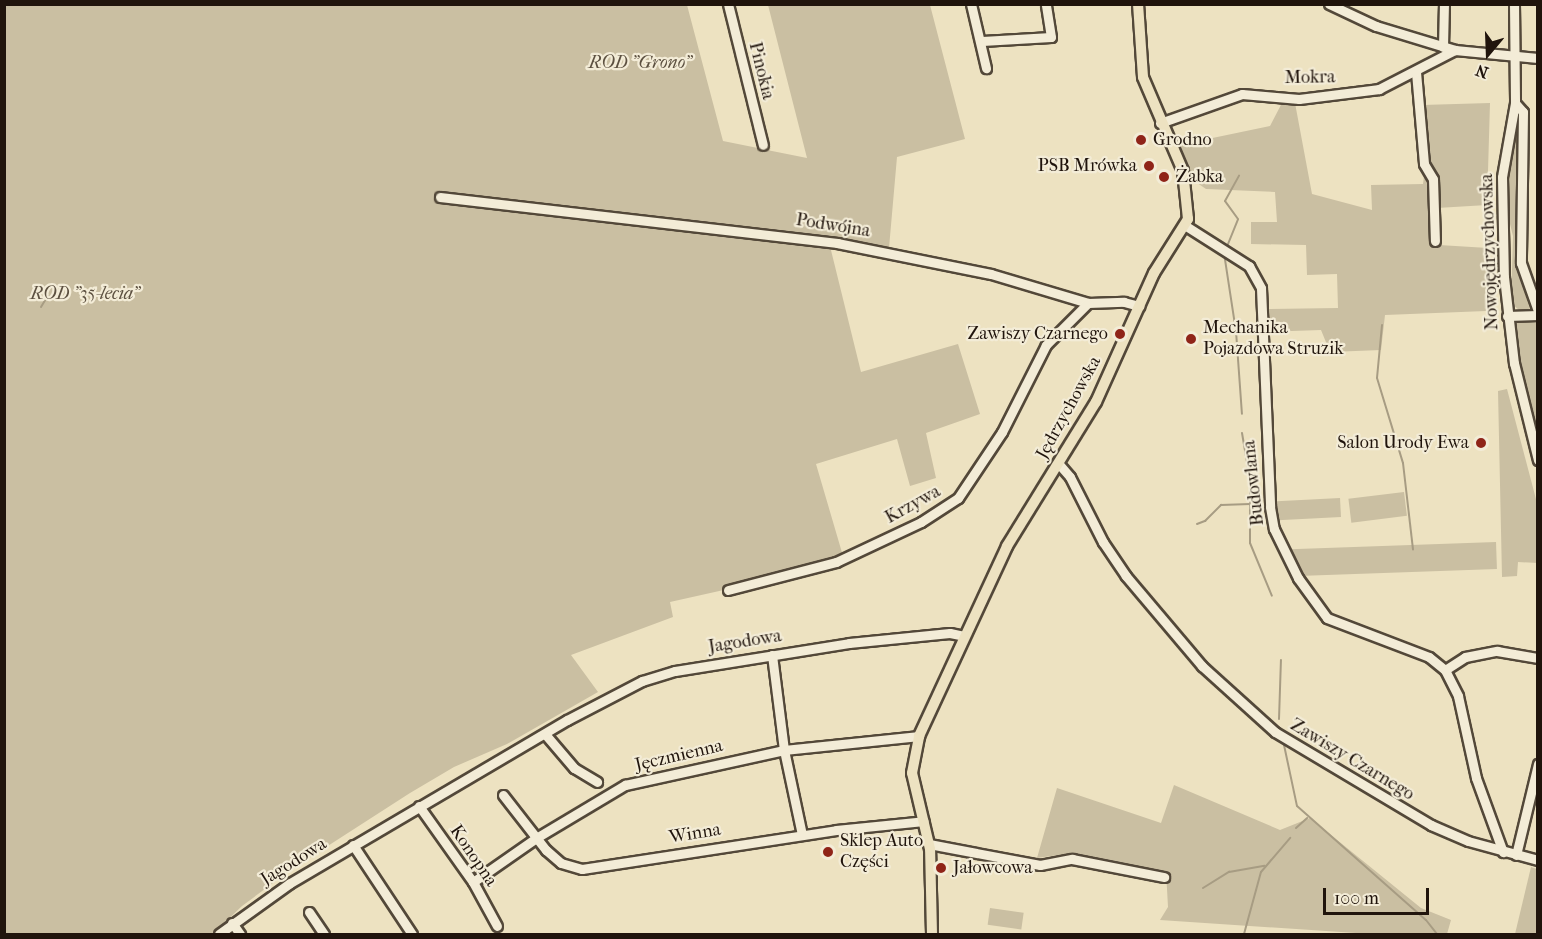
<!DOCTYPE html>
<meta charset="utf-8">
<style>
body{margin:0}
#map{position:relative;width:1542px;height:939px;overflow:hidden;background:#ede2c1;font-family:"IM FELL French Canon",serif}
div>[style]{position:absolute}
[style*='--x']{left:calc(var(--x)*1px);top:calc(var(--y)*1px);width:calc(var(--w)*1px);rotate:calc(var(--a)*1deg)}
.green>*{inset:0;background:#cabfa2;transform-origin:0 0}
.stream>*{height:2px;margin:-1px;padding:0 1px;transform-origin:1px;border-radius:1px;background:#a79c83}
.roads{filter:drop-shadow(2px 0 #534839) drop-shadow(-2px 0 #534839) drop-shadow(0 2px #534839) drop-shadow(0 -2px #534839)}
.minor>*{height:9px;margin:-4.5px;padding:0 4.5px;transform-origin:4.5px;border-radius:4.5px;background:#f3ecd7}
.major>*{height:10px;margin:-5px;padding:0 5px;transform-origin:5px;border-radius:5px;background:#ede2c1}
.dots>*{width:16px;height:16px;translate:-50% -50%;box-sizing:border-box;border:3px solid #f3ecd7;border-radius:50%}
span{translate:-50% -50%;white-space:nowrap;text-align:center;line-height:1.15;-webkit-text-stroke:4.5px #f3ecd7;paint-order:stroke}
.park-label{font-size:18px;color:#5c5040;font-style:italic}
.street-label{font-size:18px;color:#20140c}
.poi-label{font-size:18px;color:#20140c}
.left{translate:0 -50%;text-align:left}
.right{translate:-100% -50%;text-align:right}
.frame{position:absolute;inset:0;border:6px solid #20140c;pointer-events:none}
.north{position:absolute;left:1458px;top:24px;width:60px;height:60px;-webkit-text-stroke:4px #f3ecd7;paint-order:stroke;rotate:199deg;font-size:16px;font-weight:700;line-height:24px;text-align:center;color:#20140c}
.north::after{content:'';display:block;margin:auto;width:21px;height:27px;background:#20140c;clip-path:polygon(50% 0,100% 100%,50% 72%,0 100%)}
.scale{position:absolute;left:1323px;top:888px;width:106px;height:27px;box-sizing:border-box;border:3px solid #20140c;border-top:0;padding-left:8px;font-size:18px;line-height:21px;white-space:nowrap;color:#20140c;-webkit-text-stroke:4px #f3ecd7;paint-order:stroke}
</style>
<div id="map">
<div class="green">
<i style="clip-path:polygon(5px 5px,687px 5px,723px 141px,807px 158px,768px 5px,930px 5px,965px 139px,897px 157px,889px 248px,828px 238px,861px 372px,958px 344px,980px 414px,926px 433px,936px 478px,910px 486px,897px 439px,816px 464px,843px 556px,773px 579px,670px 602px,673px 617px,571px 655px,598px 692px,507px 744px,454px 767px,410px 793px,292px 869px,242px 906px,213px 934px,5px 934px)"></i>
<i style="clip-path:polygon(1283px 101px,1295px 103px,1312px 194px,1372px 210px,1371px 185px,1423px 184px,1426px 161px,1422px 105px,1490px 103px,1487px 205px,1437px 208px,1439px 245px,1488px 248px,1486px 311px,1385px 315px,1381px 350px,1330px 352px,1321px 330px,1266px 332px,1265px 309px,1338px 308px,1337px 274px,1307px 275px,1306px 245px,1251px 244px,1251px 222px,1277px 222px,1275px 192px,1206px 189px,1190px 178px,1179px 145px,1270px 126px)"></i>
<i style="clip-path:polygon(1514px 129px,1518px 133px,1518px 269px,1530px 310px,1519px 310px,1511px 303px,1513px 236px,1507px 212px,1506px 178px)"></i>
<i style="clip-path:polygon(1537px 321px,1537px 437px,1512px 326px,1515px 322px)"></i>
<i style="clip-path:polygon(1507px 389px,1537px 503px,1538px 563px,1518px 562px,1517px 576px,1502px 577px,1498px 391px)"></i>
<i style="left:1404px;top:492px;width:24px;height:56px;rotate:83deg"></i>
<i style="left:1340px;top:498px;width:19px;height:68px;rotate:87deg"></i>
<i style="left:1496px;top:542px;width:27px;height:206px;rotate:88deg"></i>
<i style="clip-path:polygon(1174px 785px,1280px 830px,1310px 818px,1421px 908px,1451px 920px,1447px 934px,1371px 934px,1160px 920px,1168px 907px,1166px 871px,1132px 868px,1072px 853px,1037px 858px,1057px 788px,1161px 823px)"></i>
<i style="clip-path:polygon(1531px 867px,1537px 869px,1537px 934px,1515px 934px)"></i>
<i style="left:990px;top:908px;width:34px;height:17px;rotate:8deg"></i>
</div>
<div class="stream">
<i style="--x:1226;--y:249;--w:32;--a:-68"></i>
<i style="--x:1238;--y:219;--w:22;--a:-126"></i>
<i style="--x:1225;--y:201;--w:29;--a:-61"></i>
<i style="--x:1224;--y:253;--w:79;--a:81.3"></i>
<i style="--x:1236;--y:331;--w:83;--a:85.9"></i>
<i style="--x:41;--y:307;--w:12;--a:-59"></i>
<i style="--x:1382;--y:325;--w:53;--a:95.4"></i>
<i style="--x:1377;--y:378;--w:89;--a:73"></i>
<i style="--x:1403;--y:463;--w:87;--a:83.4"></i>
<i style="--x:1242;--y:433;--w:48;--a:80.3"></i>
<i style="--x:1250;--y:480;--w:63;--a:90"></i>
<i style="--x:1250;--y:543;--w:57;--a:67.5"></i>
<i style="--x:1197;--y:524;--w:9;--a:-21"></i>
<i style="--x:1205;--y:521;--w:23;--a:-45"></i>
<i style="--x:1221;--y:505;--w:29;--a:-2"></i>
<i style="--x:1279;--y:719;--w:59;--a:-88.1"></i>
<i style="--x:1284;--y:745;--w:62;--a:78"></i>
<i style="--x:1297;--y:806;--w:172;--a:41.5"></i>
<i style="--x:1426;--y:920;--w:18;--a:52"></i>
<i style="--x:1296;--y:828;--w:15;--a:-42"></i>
<i style="--x:1203;--y:888;--w:31;--a:-32"></i>
<i style="--x:1229;--y:872;--w:36;--a:-10"></i>
<i style="--x:1244;--y:934;--w:64;--a:-74.7"></i>
<i style="--x:1261;--y:872;--w:45;--a:-49.5"></i>
</div>
<div class="roads">
<div class="minor">
<i style="--x:728;--y:4;--w:145;--a:76.1"></i>
<i style="--x:971;--y:4;--w:66;--a:76.8"></i>
<i style="--x:1329;--y:4;--w:52;--a:25.1"></i>
<i style="--x:1376;--y:26;--w:83;--a:16.9"></i>
<i style="--x:1455;--y:50;--w:83;--a:5.5"></i>
<i style="--x:1514;--y:4;--w:99;--a:89.4"></i>
<i style="--x:1515;--y:103;--w:75;--a:100"></i>
<i style="--x:1502;--y:177;--w:100;--a:88.9"></i>
<i style="--x:1504;--y:277;--w:87;--a:83.4"></i>
<i style="--x:1514;--y:363;--w:100;--a:76.1"></i>
<i style="--x:982;--y:41;--w:69;--a:-3.3"></i>
<i style="--x:1051;--y:37;--w:33;--a:-99"></i>
<i style="--x:1443;--y:47;--w:43;--a:-88.7"></i>
<i style="--x:1416;--y:72;--w:92;--a:85"></i>
<i style="--x:1424;--y:164;--w:17;--a:59"></i>
<i style="--x:1433;--y:179;--w:62;--a:88.2"></i>
<i style="--x:1515;--y:103;--w:12;--a:48"></i>
<i style="--x:1523;--y:112;--w:151;--a:90.8"></i>
<i style="--x:1521;--y:263;--w:51;--a:70.5"></i>
<i style="--x:1160;--y:123;--w:87;--a:-19.5"></i>
<i style="--x:1242;--y:94;--w:57;--a:5"></i>
<i style="--x:1299;--y:99;--w:81;--a:-7.1"></i>
<i style="--x:1379;--y:89;--w:85;--a:-27.2"></i>
<i style="--x:440;--y:197;--w:400;--a:6.6"></i>
<i style="--x:837;--y:243;--w:157;--a:11.4"></i>
<i style="--x:991;--y:274;--w:101;--a:16.6"></i>
<i style="--x:1088;--y:303;--w:36;--a:-2"></i>
<i style="--x:1124;--y:302;--w:16;--a:15"></i>
<i style="--x:1186;--y:226;--w:75;--a:32.4"></i>
<i style="--x:1249;--y:266;--w:25;--a:61"></i>
<i style="--x:1261;--y:288;--w:219;--a:87.6"></i>
<i style="--x:1270;--y:507;--w:22;--a:80"></i>
<i style="--x:1274;--y:529;--w:55;--a:63.9"></i>
<i style="--x:1298;--y:578;--w:49;--a:54.1"></i>
<i style="--x:1327;--y:618;--w:109;--a:20.9"></i>
<i style="--x:1429;--y:657;--w:21;--a:39"></i>
<i style="--x:1445;--y:670;--w:29;--a:63"></i>
<i style="--x:1458;--y:696;--w:84;--a:77.6"></i>
<i style="--x:1476;--y:778;--w:79;--a:70"></i>
<i style="--x:1507;--y:316;--w:31;--a:-2"></i>
<i style="--x:1058;--y:463;--w:18;--a:49"></i>
<i style="--x:1070;--y:477;--w:73;--a:63.1"></i>
<i style="--x:1103;--y:542;--w:41;--a:55.9"></i>
<i style="--x:1126;--y:576;--w:118;--a:49.8"></i>
<i style="--x:1202;--y:666;--w:98;--a:42.1"></i>
<i style="--x:1275;--y:732;--w:182;--a:30.8"></i>
<i style="--x:1431;--y:825;--w:40;--a:23.4"></i>
<i style="--x:1468;--y:841;--w:73;--a:15.2"></i>
<i style="--x:728;--y:590;--w:112;--a:-14.5"></i>
<i style="--x:836;--y:562;--w:94;--a:-25.2"></i>
<i style="--x:921;--y:522;--w:44;--a:-33"></i>
<i style="--x:958;--y:498;--w:79;--a:-56.3"></i>
<i style="--x:1002;--y:432;--w:97;--a:-63.2"></i>
<i style="--x:1046;--y:345;--w:59;--a:-45"></i>
<i style="--x:772;--y:655;--w:96;--a:82.8"></i>
<i style="--x:784;--y:750;--w:87;--a:78"></i>
<i style="--x:1445;--y:670;--w:24;--a:-33"></i>
<i style="--x:1465;--y:657;--w:33;--a:-11"></i>
<i style="--x:1497;--y:651;--w:42;--a:9.7"></i>
<i style="--x:545;--y:734;--w:45;--a:49.5"></i>
<i style="--x:574;--y:768;--w:27;--a:31"></i>
<i style="--x:503;--y:795;--w:70;--a:52"></i>
<i style="--x:546;--y:850;--w:20;--a:41"></i>
<i style="--x:561;--y:863;--w:22;--a:16"></i>
<i style="--x:582;--y:869;--w:257;--a:-8.7"></i>
<i style="--x:836;--y:830;--w:88;--a:-5.8"></i>
<i style="--x:419;--y:806;--w:93;--a:54.6"></i>
<i style="--x:473;--y:882;--w:50;--a:61.4"></i>
<i style="--x:929;--y:844;--w:113;--a:10.7"></i>
<i style="--x:1040;--y:865;--w:33;--a:-11"></i>
<i style="--x:1072;--y:859;--w:94;--a:11.1"></i>
<i style="--x:353;--y:845;--w:107;--a:56.5"></i>
<i style="--x:1516;--y:855;--w:94;--a:-76.4"></i>
<i style="--x:473;--y:882;--w:77;--a:-34.9"></i>
<i style="--x:536;--y:838;--w:104;--a:-30.8"></i>
<i style="--x:625;--y:785;--w:163;--a:-12.4"></i>
<i style="--x:784;--y:750;--w:136;--a:-5.9"></i>
<i style="--x:309;--y:912;--w:27;--a:56"></i>
<i style="--x:232;--y:923;--w:14;--a:54"></i>
<i style="--x:219;--y:934;--w:87;--a:-35.7"></i>
<i style="--x:290;--y:883;--w:321;--a:-30.5"></i>
<i style="--x:567;--y:720;--w:85;--a:-27.5"></i>
<i style="--x:642;--y:681;--w:34;--a:-17"></i>
<i style="--x:675;--y:671;--w:176;--a:-9.1"></i>
<i style="--x:849;--y:643;--w:101;--a:-5.7"></i>
<i style="--x:950;--y:633;--w:14;--a:12"></i>
</div>
<div class="major">
<i style="--x:932;--y:934;--w:85;--a:-91.3"></i>
<i style="--x:930;--y:849;--w:78;--a:-103.3"></i>
<i style="--x:912;--y:773;--w:38;--a:-79"></i>
<i style="--x:919;--y:736;--w:209;--a:-65.1"></i>
<i style="--x:1007;--y:546;--w:169;--a:-58.3"></i>
<i style="--x:1096;--y:402;--w:141;--a:-65.8"></i>
<i style="--x:1154;--y:273;--w:64;--a:-57.8"></i>
<i style="--x:1188;--y:219;--w:48;--a:-95.9"></i>
<i style="--x:1183;--y:171;--w:102;--a:-113.1"></i>
<i style="--x:1143;--y:77;--w:73;--a:-93.9"></i>
</div>
</div>
<div class="dots">
<i style="left:1141px;top:140px;background:#8f2418"></i>
<i style="left:1149px;top:166px;background:#8f2418"></i>
<i style="left:1164px;top:177px;background:#8f2418"></i>
<i style="left:1120px;top:334px;background:#8f2418"></i>
<i style="left:1191px;top:339px;background:#8f2418"></i>
<i style="left:1481px;top:443px;background:#8f2418"></i>
<i style="left:828px;top:852px;background:#8f2418"></i>
<i style="left:941px;top:868px;background:#8f2418"></i>
</div>
<div class="park-label">
<span style="left:640px;top:63px">ROD "Grono"</span>
<span style="left:85px;top:294px">ROD "35-lecia"</span>
</div>
<div class="street-label">
<span style="left:761px;top:71px;rotate:76deg">Pinokia</span>
<span style="left:1310px;top:78px;rotate:-1deg">Mokra</span>
<span style="left:833px;top:226px;rotate:9deg">Podwójna</span>
<span style="left:1490px;top:252px;rotate:-92deg">Nowojędrzychowska</span>
<span style="left:1069px;top:408px;rotate:-61deg">Jędrzychowska</span>
<span style="left:1254px;top:483px;rotate:-96deg">Budowlana</span>
<span style="left:913px;top:505px;rotate:-29deg">Krzywa</span>
<span style="left:745px;top:642px;rotate:-9deg">Jagodowa</span>
<span style="left:679px;top:756px;rotate:-13deg">Jęczmienna</span>
<span style="left:1352px;top:760px;rotate:31deg">Zawiszy Czarnego</span>
<span style="left:695px;top:834px;rotate:-9deg">Winna</span>
<span style="left:473px;top:856px;rotate:56deg">Konopna</span>
<span style="left:294px;top:862px;rotate:-32deg">Jagodowa</span>
</div>
<div class="poi-label">
<span class="left" style="left:1153px;top:140px">Grodno</span>
<span class="right" style="left:1137px;top:166px">PSB Mrówka</span>
<span class="left" style="left:1176px;top:177px">Żabka</span>
<span class="left" style="left:1203px;top:339px">Mechanika<br>Pojazdowa Struzik</span>
<span class="right" style="left:1108px;top:334px">Zawiszy Czarnego</span>
<span class="right" style="left:1469px;top:443px">Salon Urody Ewa</span>
<span class="left" style="left:840px;top:852px">Sklep Auto<br>Części</span>
<span class="left" style="left:953px;top:868px">Jałowcowa</span>
</div>
<div class="frame"></div>
<div class="north">N</div>
<div class="scale">100 m</div>
</div>
